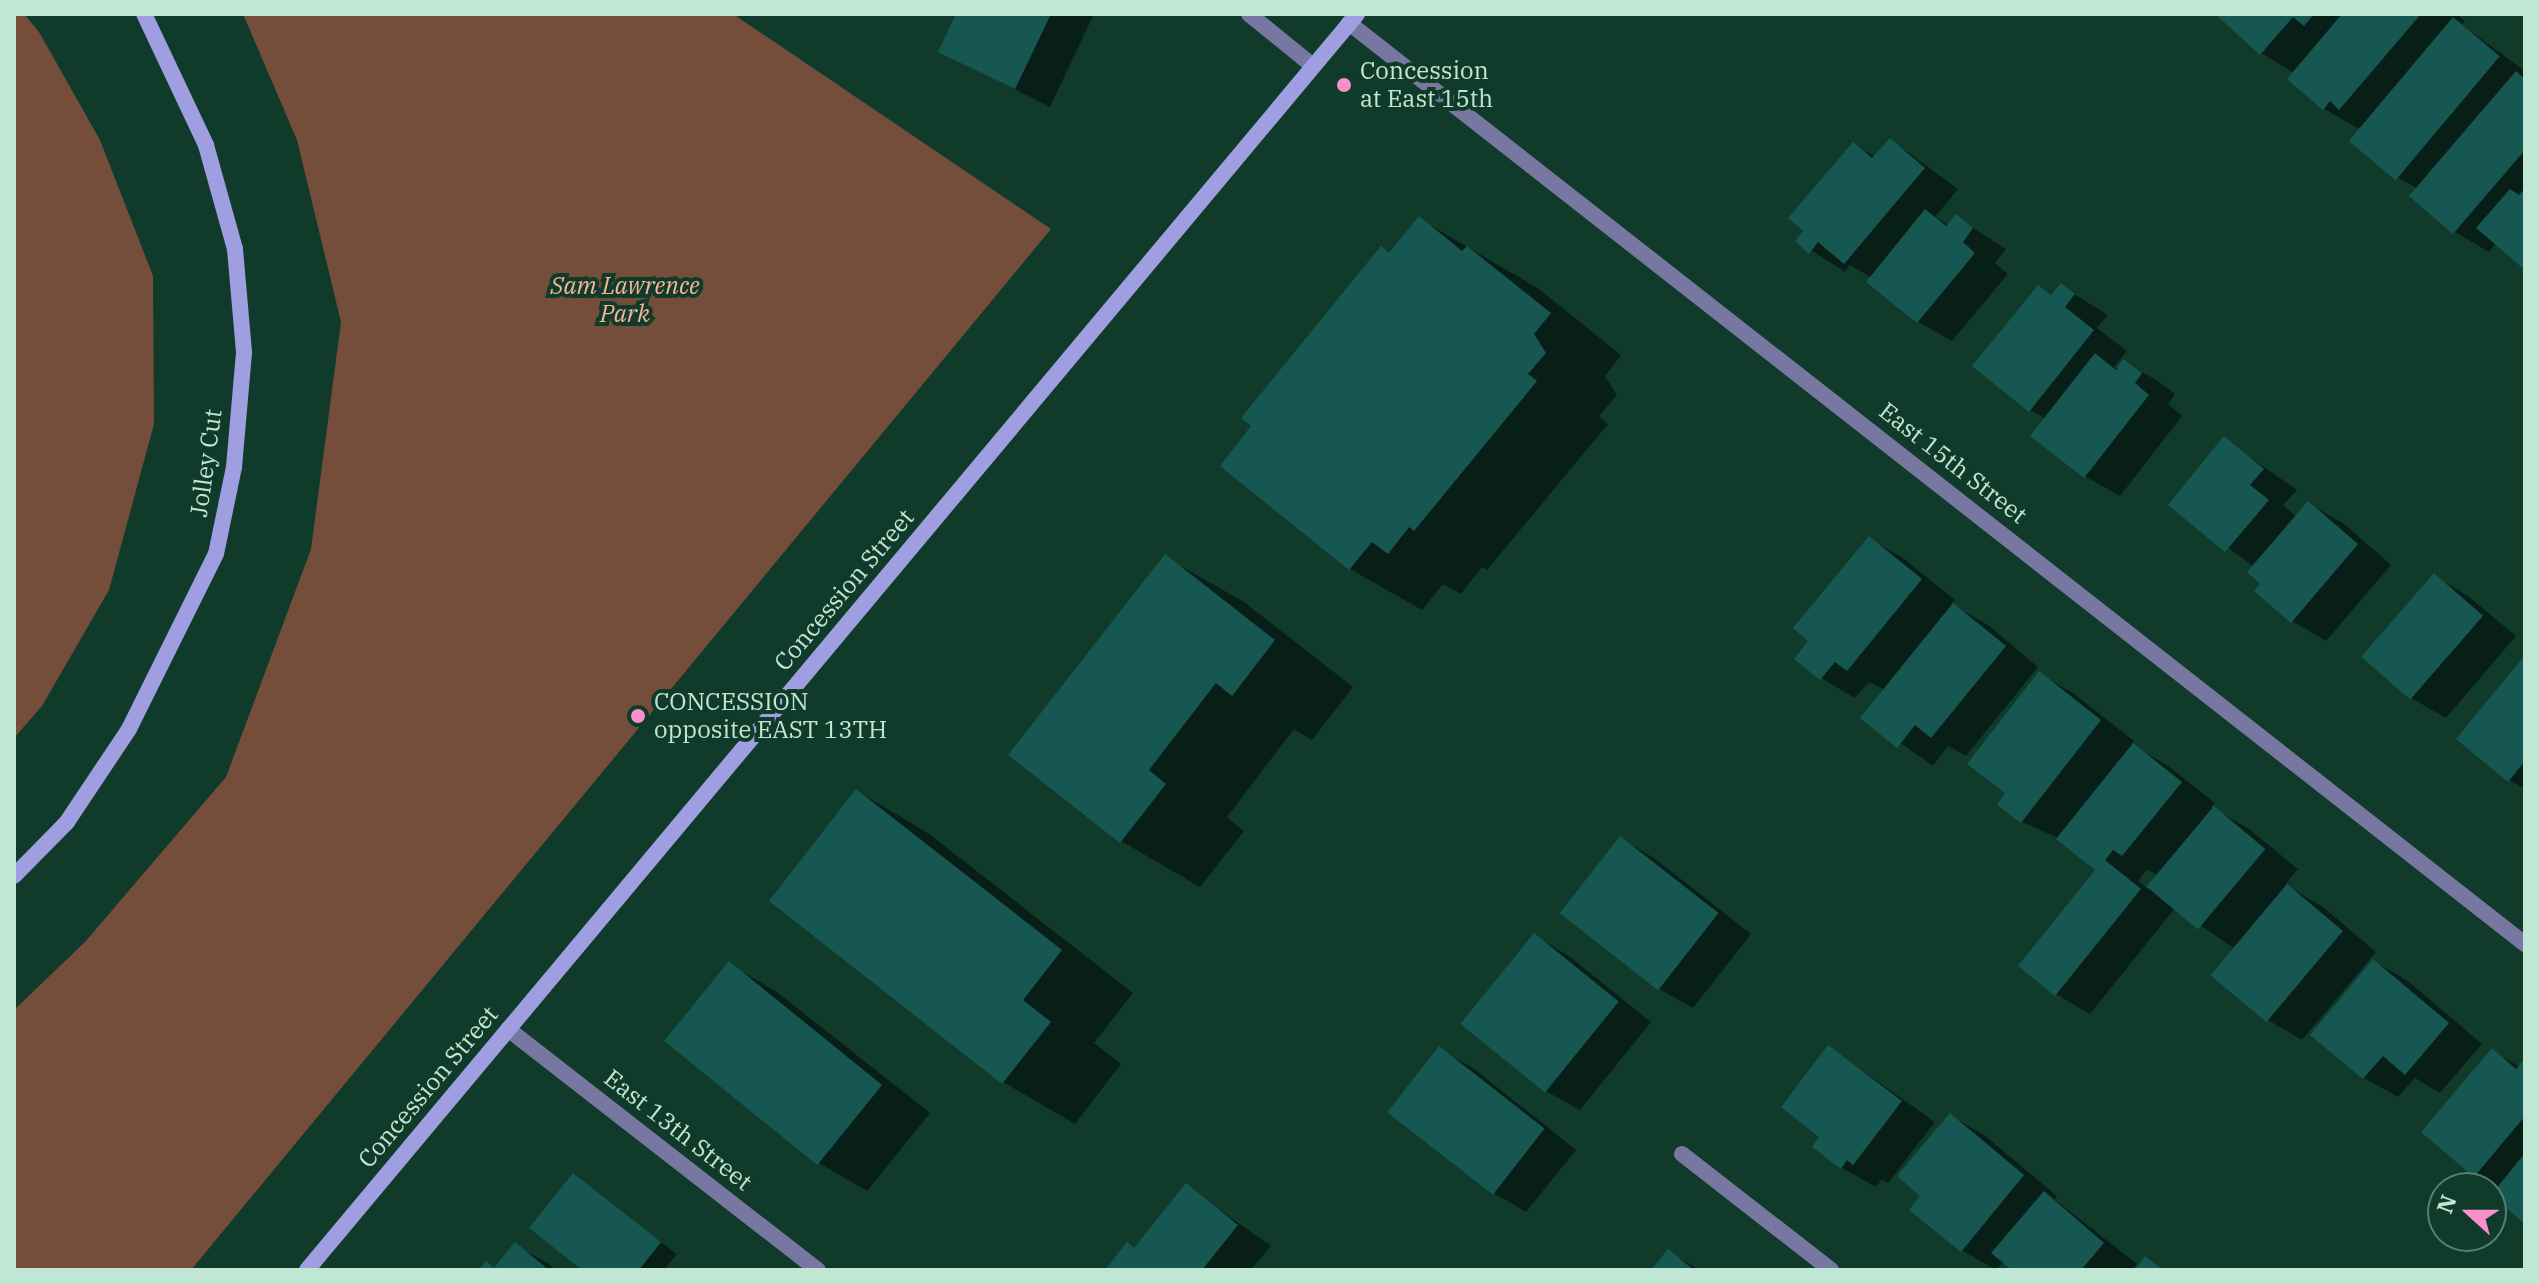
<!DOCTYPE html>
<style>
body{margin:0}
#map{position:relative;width:2539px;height:1284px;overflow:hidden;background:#103b2b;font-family:"IBM Plex Serif",serif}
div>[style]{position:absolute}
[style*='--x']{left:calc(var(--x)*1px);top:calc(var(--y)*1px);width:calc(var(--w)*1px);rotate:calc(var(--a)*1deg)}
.green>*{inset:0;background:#744d3b}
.shadow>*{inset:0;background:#0007}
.building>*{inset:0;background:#175751;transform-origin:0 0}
.minor>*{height:16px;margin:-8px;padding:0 8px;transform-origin:8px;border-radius:8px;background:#7877a1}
.secondary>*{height:16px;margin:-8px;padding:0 8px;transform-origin:8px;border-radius:8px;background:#9f9ee0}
.dots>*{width:22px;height:22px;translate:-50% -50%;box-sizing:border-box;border:4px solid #103b2b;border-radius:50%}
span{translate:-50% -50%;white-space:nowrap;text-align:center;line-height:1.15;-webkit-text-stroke:8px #103b2b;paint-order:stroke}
.poi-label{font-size:24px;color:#c0e6d4}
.left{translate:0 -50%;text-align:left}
.park-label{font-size:24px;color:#f7b496;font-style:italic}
.street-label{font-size:24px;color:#c0e6d4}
.frame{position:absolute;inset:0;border:16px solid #c0e6d4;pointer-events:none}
.north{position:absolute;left:2427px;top:1172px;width:80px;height:80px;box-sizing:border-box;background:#103b2b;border:2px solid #567f6f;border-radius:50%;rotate:291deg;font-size:22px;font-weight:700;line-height:32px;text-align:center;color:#c0e6d4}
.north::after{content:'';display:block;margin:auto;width:28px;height:36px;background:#f890cc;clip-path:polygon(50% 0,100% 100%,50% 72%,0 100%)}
</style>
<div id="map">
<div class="green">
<i style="clip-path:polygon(14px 14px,24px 14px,39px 32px,100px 140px,153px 276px,154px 424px,109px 590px,42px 706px,14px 738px)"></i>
<i style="clip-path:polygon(243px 14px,733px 14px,1051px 229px,191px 1270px,14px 1270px,14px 1010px,85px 942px,226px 777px,311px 549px,341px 322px,297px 140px)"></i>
</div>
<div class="shadow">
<i style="clip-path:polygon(958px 14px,1094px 14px,1050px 107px,940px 51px)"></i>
<i style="clip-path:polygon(2457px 14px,2465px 21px,2462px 25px,2525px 71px,2525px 268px,2496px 243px,2489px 252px,2455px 232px,2412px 196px,2418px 189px,2399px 178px,2368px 124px,2358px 128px,2324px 109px,2294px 73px,2261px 53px,2216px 15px)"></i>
<i style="clip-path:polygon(1891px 140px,1958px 189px,1935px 217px,1949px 225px,1956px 217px,2006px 249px,1995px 263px,2008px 274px,1952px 341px,1918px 322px,1869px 282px,1872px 278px,1850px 265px,1845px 272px,1797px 241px,1854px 145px,1876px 157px)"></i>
<i style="clip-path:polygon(1420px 219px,1539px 289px,1621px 355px,1605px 376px,1617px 395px,1599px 416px,1608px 424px,1487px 570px,1482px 567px,1461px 594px,1443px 584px,1422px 610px,1350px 569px,1223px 465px)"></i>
<i style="clip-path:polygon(2061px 286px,2108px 315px,2097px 328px,2127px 351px,2114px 367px,2119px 369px,2124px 362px,2158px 381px,2175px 394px,2168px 404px,2182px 416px,2120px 496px,2085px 476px,2046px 419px,2030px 410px,2039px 287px,2053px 296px)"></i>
<i style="clip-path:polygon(2224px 439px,2297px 490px,2283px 505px,2297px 517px,2309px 504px,2343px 523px,2391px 565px,2326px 641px,2292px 621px,2254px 567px,2171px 505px)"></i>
<i style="clip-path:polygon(1869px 538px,1903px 558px,1955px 600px,1951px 604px,1988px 625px,2038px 667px,1966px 756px,1948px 746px,1933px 766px,1863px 717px,1885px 690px,1869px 682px,1855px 698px,1821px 678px,1811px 641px)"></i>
<i style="clip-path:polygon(1165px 557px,1244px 602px,1353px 687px,1312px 740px,1294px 729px,1227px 817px,1244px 831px,1200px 887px,1121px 841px)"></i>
<i style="clip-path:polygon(2434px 576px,2468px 596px,2516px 636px,2446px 718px,2411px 698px)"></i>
<i style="clip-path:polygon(2525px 658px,2525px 789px,2509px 780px)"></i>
<i style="clip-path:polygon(evenodd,2039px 674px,2073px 693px,2134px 741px,2131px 744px,2168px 766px,2215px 803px,2211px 807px,2249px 829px,2298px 869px,2285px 885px,2322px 906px,2376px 952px,2302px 1040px,2268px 1020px,2235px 949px,2175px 908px,2090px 1014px,2056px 994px,2098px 870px,2058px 838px,2022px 822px,2007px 793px,2039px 674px,2147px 869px,2159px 876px,2148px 889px,2138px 881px,2147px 869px)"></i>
<i style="clip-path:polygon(857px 791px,928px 833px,1133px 993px,1094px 1043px,1121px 1064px,1075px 1124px,1003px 1082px)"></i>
<i style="clip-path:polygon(1620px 838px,1654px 858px,1751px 934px,1693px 1008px,1659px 989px)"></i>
<i style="clip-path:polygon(1535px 936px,1569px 956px,1651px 1022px,1580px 1110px,1546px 1091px,1463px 1024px)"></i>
<i style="clip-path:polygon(2374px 961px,2408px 981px,2482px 1044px,2440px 1093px,2415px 1078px,2398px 1097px,2364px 1078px)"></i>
<i style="clip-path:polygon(729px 964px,777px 992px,930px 1113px,867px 1191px,819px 1163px)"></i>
<i style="clip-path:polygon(1829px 1047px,1935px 1122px,1888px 1183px,1882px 1179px,1876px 1187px,1842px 1168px,1822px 1136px)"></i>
<i style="clip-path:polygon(1439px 1049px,1473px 1068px,1576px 1150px,1526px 1212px,1492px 1192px)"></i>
<i style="clip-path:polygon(2492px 1051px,2520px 1067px,2525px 1061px,2525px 1221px,2498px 1188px,2475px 1175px)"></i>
<i style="clip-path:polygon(1950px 1115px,1984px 1135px,2057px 1196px,2054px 1199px,2137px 1264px,2132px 1270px,2015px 1270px,2004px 1261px,1996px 1270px,1962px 1250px,1923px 1195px)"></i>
<i style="clip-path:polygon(573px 1176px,677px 1254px,664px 1270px,585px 1270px)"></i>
<i style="clip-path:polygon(1186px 1186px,1271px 1246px,1251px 1270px,1107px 1270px,1135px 1249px)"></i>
<i style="clip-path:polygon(515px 1245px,549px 1264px,556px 1270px,481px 1270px,486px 1263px,496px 1269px)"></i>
<i style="clip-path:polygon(1668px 1252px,1700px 1270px,1654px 1270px)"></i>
</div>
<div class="building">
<i style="clip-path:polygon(956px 14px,1051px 14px,1015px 89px,938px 52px)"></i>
<i style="clip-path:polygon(2215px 14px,2314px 14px,2304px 26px,2293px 17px,2260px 55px)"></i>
<i style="clip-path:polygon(2342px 14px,2421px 14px,2339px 110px,2330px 101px,2323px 110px,2287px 79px)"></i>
<i style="left:2453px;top:17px;width:61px;height:162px;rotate:40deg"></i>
<i style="clip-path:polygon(2516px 71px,2525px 79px,2525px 150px,2453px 234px,2409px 196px)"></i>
<i style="clip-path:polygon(1890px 138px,1925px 168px,1844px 264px,1818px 242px,1809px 254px,1795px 241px,1803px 231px,1788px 218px,1853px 142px,1872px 158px)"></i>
<i style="clip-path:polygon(2525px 188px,2525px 270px,2476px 228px,2510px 189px,2519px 195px)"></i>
<i style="clip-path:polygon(1925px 209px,1946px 226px,1956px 214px,1973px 228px,1963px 242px,1975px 253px,1917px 323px,1866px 282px)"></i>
<i style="clip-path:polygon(1419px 216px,1462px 251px,1467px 246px,1551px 313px,1534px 334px,1546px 353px,1528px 374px,1537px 381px,1414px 531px,1409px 527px,1388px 554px,1372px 542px,1349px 570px,1220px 466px,1251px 426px,1241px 418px,1381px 246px,1389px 253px)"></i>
<i style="clip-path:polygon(2061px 283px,2075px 294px,2065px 307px,2094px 330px,2029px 412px,1972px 366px,2038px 285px,2051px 295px)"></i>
<i style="clip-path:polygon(2095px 353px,2116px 370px,2123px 359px,2142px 373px,2135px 383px,2149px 395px,2084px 478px,2030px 436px)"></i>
<i style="clip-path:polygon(2224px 436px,2264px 469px,2250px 485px,2269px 500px,2225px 552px,2168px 505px)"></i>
<i style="clip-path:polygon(2308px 501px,2358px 544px,2291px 623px,2254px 591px,2260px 584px,2247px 572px)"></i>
<i style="clip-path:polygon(1869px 536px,1922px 579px,1847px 671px,1835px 662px,1820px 680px,1794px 659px,1808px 641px,1793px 628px)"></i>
<i style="clip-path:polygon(1165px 554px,1275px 640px,1232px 696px,1216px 683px,1149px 770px,1166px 784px,1120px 843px,1008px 755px)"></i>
<i style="left:2434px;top:573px;width:65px;height:111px;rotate:41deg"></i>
<i style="clip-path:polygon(1953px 603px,2006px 646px,1931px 738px,1915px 725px,1897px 748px,1860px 718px)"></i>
<i style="clip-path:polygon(2525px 655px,2525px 761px,2508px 782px,2456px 739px)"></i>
<i style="clip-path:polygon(2039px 671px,2101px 720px,2021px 823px,1997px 805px,2005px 793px,1967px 764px)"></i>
<i style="clip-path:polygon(2133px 743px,2182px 782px,2122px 856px,2113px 850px,2105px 860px,2141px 889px,2055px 996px,2018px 966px,2095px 870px,2056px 839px)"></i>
<i style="clip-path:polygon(856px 789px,1062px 950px,1023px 1000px,1051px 1022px,1002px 1084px,769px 901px)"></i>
<i style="left:2214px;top:806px;width:67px;height:105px;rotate:40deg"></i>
<i style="left:1620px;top:836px;width:125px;height:98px;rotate:38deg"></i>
<i style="left:2287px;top:884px;width:73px;height:119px;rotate:40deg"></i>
<i style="left:1534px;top:933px;width:109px;height:117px;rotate:39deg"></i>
<i style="clip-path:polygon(2373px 959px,2449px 1023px,2405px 1075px,2383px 1056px,2363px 1079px,2310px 1035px)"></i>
<i style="left:729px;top:961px;width:197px;height:103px;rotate:39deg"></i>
<i style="clip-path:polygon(1828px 1045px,1902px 1101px,1853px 1165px,1847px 1160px,1841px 1169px,1812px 1147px,1819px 1137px,1781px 1107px)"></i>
<i style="left:1439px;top:1046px;width:134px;height:84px;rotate:38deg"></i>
<i style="clip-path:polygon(2492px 1048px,2516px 1069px,2525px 1058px,2525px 1116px,2474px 1177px,2421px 1132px)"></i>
<i style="clip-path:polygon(1950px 1113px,2024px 1175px,1961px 1252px,1909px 1210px,1920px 1196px,1897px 1176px)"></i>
<i style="clip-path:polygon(2525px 1153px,2525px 1224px,2491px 1195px)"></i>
<i style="clip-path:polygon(573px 1173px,661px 1242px,639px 1270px,582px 1270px,529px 1228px)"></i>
<i style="clip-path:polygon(1186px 1183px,1238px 1225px,1202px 1270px,1105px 1270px,1127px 1242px,1134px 1248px)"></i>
<i style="clip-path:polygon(2044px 1191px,2104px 1243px,2081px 1270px,2012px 1270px,1991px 1253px)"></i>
<i style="clip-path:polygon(515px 1242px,549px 1270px,479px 1270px,486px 1261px,494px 1268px)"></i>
<i style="clip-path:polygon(1668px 1249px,1694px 1270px,1651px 1270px)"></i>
<i style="clip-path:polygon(2145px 1256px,2163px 1270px,2134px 1270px)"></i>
</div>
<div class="minor">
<i style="--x:1249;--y:14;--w:82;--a:39.1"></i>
<i style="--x:1349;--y:23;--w:1494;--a:38.07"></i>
<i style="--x:508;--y:1029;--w:393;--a:37.9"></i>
<i style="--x:1682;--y:1154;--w:189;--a:37.9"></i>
</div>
<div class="secondary">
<i style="--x:14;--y:876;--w:76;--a:-45.5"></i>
<i style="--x:67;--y:822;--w:112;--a:-56.3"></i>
<i style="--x:129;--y:729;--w:195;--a:-63.6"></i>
<i style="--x:216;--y:554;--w:89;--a:-78.3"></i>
<i style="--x:234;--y:467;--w:115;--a:-85"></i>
<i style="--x:244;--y:352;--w:103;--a:-95"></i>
<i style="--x:235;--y:249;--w:108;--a:-105.6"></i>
<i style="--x:206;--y:145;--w:145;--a:-115.3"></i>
<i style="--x:307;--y:1270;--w:1637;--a:-50.1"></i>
</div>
<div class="dots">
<i style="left:1344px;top:85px;background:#f890cc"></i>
<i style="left:638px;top:716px;background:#f890cc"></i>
</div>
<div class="poi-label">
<span class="left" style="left:1360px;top:85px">Concession<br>at East 15th</span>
<span class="left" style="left:654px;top:716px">CONCESSION<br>opposite EAST 13TH</span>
</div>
<div class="park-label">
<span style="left:625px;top:300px">Sam Lawrence<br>Park</span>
</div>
<div class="street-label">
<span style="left:206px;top:463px;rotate:-82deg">Jolley Cut</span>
<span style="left:1953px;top:463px;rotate:38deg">East 15th Street</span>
<span style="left:844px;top:590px;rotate:-50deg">Concession Street</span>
<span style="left:428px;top:1087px;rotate:-50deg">Concession Street</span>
<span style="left:678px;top:1130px;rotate:38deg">East 13th Street</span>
</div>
<div class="frame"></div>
<div class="north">N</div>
</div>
